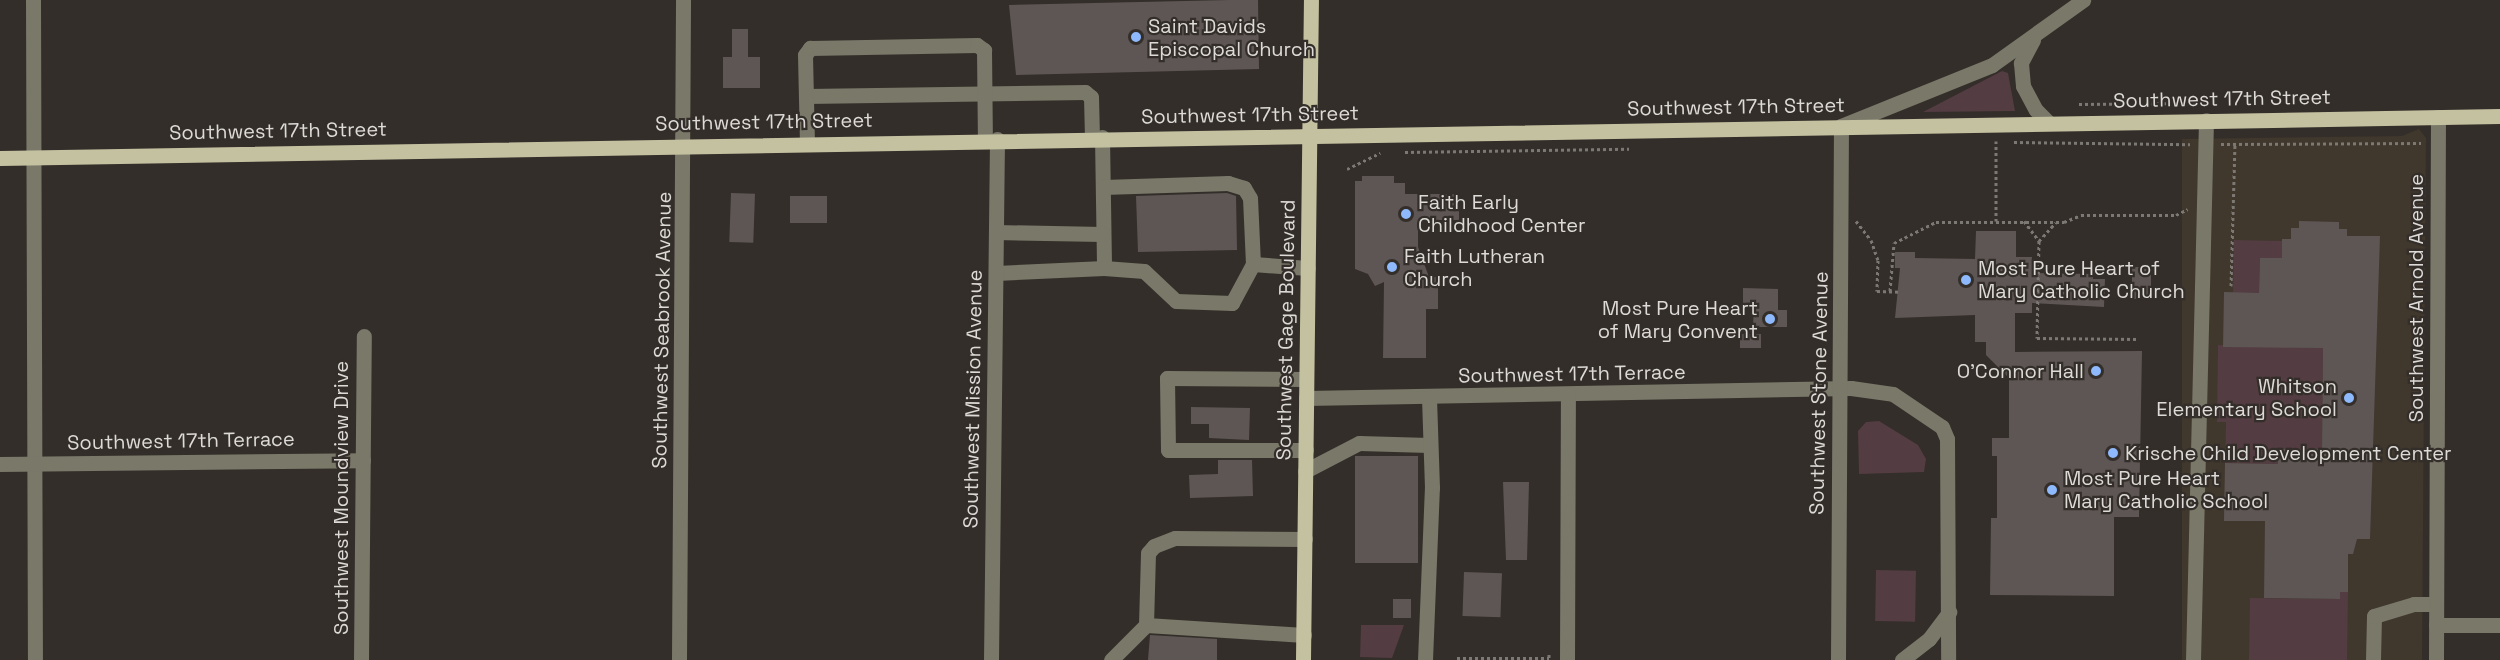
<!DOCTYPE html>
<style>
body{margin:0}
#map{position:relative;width:2500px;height:660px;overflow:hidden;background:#332e29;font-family:"Space Grotesk",sans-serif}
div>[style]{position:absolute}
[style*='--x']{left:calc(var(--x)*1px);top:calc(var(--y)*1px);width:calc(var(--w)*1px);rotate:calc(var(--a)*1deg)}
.built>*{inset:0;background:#40372d}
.green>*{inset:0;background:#533c42;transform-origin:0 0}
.building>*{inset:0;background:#5e5654;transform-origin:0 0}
.path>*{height:3px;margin-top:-1.5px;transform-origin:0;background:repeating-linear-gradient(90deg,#7c7873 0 3px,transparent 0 6px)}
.minor>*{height:15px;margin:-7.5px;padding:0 7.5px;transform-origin:7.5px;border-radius:7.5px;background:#797869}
.major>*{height:15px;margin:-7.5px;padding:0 7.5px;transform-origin:7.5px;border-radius:7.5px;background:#c4c1a1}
.dots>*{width:16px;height:16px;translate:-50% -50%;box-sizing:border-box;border:3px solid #332e29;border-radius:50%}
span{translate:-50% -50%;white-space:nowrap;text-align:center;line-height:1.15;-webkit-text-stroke:4.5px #332e29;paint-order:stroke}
.poi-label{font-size:20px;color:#dddad7}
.left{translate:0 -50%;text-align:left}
.right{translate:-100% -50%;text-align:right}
.street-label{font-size:20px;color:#dddad7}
</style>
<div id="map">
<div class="built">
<i style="clip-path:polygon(2419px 129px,2426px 138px,2422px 660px,2182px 660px,2182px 139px,2402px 136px)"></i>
</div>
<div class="green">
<i style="clip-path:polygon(2002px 71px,2008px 73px,2015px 111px,1923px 112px)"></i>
<i style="clip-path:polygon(2234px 240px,2282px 241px,2282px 258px,2260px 258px,2259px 293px,2233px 293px)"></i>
<i style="clip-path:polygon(2218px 345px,2323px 348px,2322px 449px,2279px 449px,2278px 464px,2225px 463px,2226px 422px,2217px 422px)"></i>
<i style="clip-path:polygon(1879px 421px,1918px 445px,1926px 459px,1924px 472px,1859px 474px,1858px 431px,1866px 422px)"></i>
<i style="left:1876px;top:570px;width:40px;height:51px;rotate:1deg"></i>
<i style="clip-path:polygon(2340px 592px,2348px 592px,2347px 660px,2249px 660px,2250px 598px,2339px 599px)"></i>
<i style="clip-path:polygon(1361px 625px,1404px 625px,1392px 658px,1360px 657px)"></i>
</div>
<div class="building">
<i style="clip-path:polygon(1229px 0,1258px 0,1259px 69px,1016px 75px,1009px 5px)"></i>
<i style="clip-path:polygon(732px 29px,748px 29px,748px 57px,760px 57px,760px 88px,723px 88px,723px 57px,732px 57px)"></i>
<i style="clip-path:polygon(1362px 176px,1394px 176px,1394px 183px,1405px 183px,1405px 194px,1459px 194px,1459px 220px,1418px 220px,1418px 247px,1429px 277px,1438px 277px,1438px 309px,1426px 309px,1426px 358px,1383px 358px,1384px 282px,1375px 286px,1368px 274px,1355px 269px,1355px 181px,1362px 181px)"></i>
<i style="left:731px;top:193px;width:24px;height:49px;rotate:2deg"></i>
<i style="clip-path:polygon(1227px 193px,1236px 196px,1237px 250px,1138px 252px,1136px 196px)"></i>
<i style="left:790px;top:196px;width:37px;height:27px"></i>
<i style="clip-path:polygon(2299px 221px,2339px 222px,2339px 229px,2347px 229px,2347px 236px,2380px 236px,2370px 539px,2357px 539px,2353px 554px,2348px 554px,2348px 592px,2340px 592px,2340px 599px,2264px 598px,2265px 521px,2224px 521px,2225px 463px,2278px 464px,2278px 449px,2322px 449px,2323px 348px,2223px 347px,2224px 292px,2259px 293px,2260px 258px,2282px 258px,2282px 239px,2291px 239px,2291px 228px,2299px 228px)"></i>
<i style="clip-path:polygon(1976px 231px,2016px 231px,2016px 257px,2032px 257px,2032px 273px,2093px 274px,2093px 279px,2105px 279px,2104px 307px,2032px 303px,2032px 313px,2015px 313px,2015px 352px,2142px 351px,2139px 517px,2114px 517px,2114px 596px,1990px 595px,1991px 518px,1997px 518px,1997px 456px,1992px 456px,1992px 438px,2009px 438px,2009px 378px,1986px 355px,1986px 342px,1975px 342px,1975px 315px,1895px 318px,1900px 268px,1895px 268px,1895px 252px,1915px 252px,1915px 258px,1975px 259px)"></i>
<i style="left:2132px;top:267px;width:19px;height:32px"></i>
<i style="clip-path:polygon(1743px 288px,1778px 289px,1778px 310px,1787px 310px,1787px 327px,1753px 327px,1754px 303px,1743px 303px)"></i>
<i style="left:1740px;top:334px;width:21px;height:14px"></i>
<i style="clip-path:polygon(1191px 407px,1250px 408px,1249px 440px,1209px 438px,1209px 424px,1191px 424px)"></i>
<i style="left:1355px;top:456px;width:63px;height:107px"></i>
<i style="clip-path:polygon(1218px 460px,1252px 460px,1253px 496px,1190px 498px,1189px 475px,1218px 474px)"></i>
<i style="clip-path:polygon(1503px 482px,1529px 482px,1527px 560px,1506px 560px)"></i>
<i style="left:1464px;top:572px;width:38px;height:44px;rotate:2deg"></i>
<i style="left:1393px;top:599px;width:18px;height:19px"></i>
<i style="clip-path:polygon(1150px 635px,1217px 639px,1217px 660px,1148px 660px)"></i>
</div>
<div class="path">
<i style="--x:2079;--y:104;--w:124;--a:-0.5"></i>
<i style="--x:1996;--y:141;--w:80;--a:90"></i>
<i style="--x:2014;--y:142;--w:176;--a:0.7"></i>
<i style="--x:2221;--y:144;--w:200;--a:-0.3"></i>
<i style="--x:1405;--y:152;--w:224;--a:-0.8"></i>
<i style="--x:1347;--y:169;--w:37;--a:-26"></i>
<i style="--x:1856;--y:221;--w:24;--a:52"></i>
<i style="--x:1871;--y:240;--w:21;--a:71"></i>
<i style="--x:1878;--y:260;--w:31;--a:92"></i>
<i style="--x:1877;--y:291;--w:23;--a:2"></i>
<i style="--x:2024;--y:221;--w:25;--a:53"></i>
<i style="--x:2039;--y:241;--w:97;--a:91.2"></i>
<i style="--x:2037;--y:338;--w:101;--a:0.6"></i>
<i style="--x:2039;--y:241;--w:25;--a:-48"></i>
<i style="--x:2231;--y:286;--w:142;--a:-88.4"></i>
<i style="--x:1890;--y:291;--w:48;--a:-85.2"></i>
<i style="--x:1894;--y:243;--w:47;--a:-26.6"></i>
<i style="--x:1936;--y:222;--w:128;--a:0"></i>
<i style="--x:2064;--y:222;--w:18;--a:-22"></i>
<i style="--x:2081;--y:215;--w:95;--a:0"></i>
<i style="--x:2176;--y:215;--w:13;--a:-27"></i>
<i style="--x:1457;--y:658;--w:92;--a:0"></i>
<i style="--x:1549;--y:658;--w:6;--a:-90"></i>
</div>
<div class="minor">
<i style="--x:33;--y:0;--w:660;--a:89.83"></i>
<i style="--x:2033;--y:40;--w:26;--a:118"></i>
<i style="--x:2021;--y:63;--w:23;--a:85"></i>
<i style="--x:2023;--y:86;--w:27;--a:62"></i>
<i style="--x:2036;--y:110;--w:18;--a:45"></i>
<i style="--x:806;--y:96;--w:279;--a:-0.8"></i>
<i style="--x:1085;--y:92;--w:8;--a:40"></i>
<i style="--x:1091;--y:97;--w:41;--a:88.6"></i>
<i style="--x:1102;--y:137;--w:131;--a:89.1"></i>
<i style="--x:807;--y:143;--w:88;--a:-91.3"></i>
<i style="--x:805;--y:55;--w:9;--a:-54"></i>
<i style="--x:810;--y:48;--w:167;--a:-1"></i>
<i style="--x:977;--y:45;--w:9;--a:36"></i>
<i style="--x:984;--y:50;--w:90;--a:89.4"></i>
<i style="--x:996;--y:232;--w:107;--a:1.1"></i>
<i style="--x:1253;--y:264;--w:55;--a:4.2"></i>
<i style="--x:996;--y:273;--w:108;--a:-2.7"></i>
<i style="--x:1104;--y:268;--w:40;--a:4.3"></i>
<i style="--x:1144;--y:271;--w:44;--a:43.2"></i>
<i style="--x:1176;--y:301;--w:56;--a:2"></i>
<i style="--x:1232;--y:303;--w:44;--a:-61.7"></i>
<i style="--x:1253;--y:264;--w:66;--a:-92.6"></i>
<i style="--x:1250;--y:198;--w:12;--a:-121"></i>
<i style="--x:1244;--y:188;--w:17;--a:-163"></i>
<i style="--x:1228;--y:183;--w:125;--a:178.2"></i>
<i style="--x:1306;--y:398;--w:545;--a:-1.05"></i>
<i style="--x:1851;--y:388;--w:42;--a:8.1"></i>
<i style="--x:1893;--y:394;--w:59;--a:34"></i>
<i style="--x:1942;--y:427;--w:13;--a:67"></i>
<i style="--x:1947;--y:439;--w:221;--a:89.7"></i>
<i style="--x:1306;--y:450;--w:138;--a:180"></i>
<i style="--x:1168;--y:450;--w:72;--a:-90.8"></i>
<i style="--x:1167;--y:378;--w:139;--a:0.4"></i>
<i style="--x:0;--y:464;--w:363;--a:-0.6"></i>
<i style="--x:1305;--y:471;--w:61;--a:-27.4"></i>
<i style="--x:1359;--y:443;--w:70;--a:1.6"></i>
<i style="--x:2436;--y:625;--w:64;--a:0"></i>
<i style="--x:1304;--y:635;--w:158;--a:-176.4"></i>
<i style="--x:1146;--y:625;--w:72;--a:-88.4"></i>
<i style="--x:1148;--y:553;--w:9;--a:-49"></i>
<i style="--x:1154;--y:546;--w:22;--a:-21"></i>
<i style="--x:1175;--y:538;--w:130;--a:0.4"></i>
<i style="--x:361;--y:660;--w:324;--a:-89.5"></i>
<i style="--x:679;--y:660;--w:660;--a:-89.65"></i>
<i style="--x:991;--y:660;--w:521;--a:-89.34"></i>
<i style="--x:1111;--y:660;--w:49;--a:-45"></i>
<i style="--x:1425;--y:660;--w:172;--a:-87.7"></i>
<i style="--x:1432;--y:488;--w:91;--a:-91.9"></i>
<i style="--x:1567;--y:660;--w:265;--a:-89.8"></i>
<i style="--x:1838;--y:660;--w:534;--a:-89.68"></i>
<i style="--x:1841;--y:126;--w:163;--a:-22"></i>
<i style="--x:1992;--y:65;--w:112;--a:-35.5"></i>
<i style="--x:1902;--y:660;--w:34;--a:-38"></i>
<i style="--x:1929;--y:639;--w:34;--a:-53"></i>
<i style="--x:2193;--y:660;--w:540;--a:-88.62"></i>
<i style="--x:2373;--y:660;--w:44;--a:-88.7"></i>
<i style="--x:2374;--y:616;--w:42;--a:-16.7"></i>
<i style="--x:2414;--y:604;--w:22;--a:0"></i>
<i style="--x:2436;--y:660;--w:543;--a:-89.79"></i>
</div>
<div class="major">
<i style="--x:0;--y:158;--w:2500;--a:-0.96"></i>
<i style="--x:1303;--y:660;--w:660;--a:-89.31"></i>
</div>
<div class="dots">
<i style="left:1136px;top:37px;background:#8eb9fc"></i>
<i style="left:1406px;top:214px;background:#8eb9fc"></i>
<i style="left:1392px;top:267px;background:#8eb9fc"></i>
<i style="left:1966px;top:280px;background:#8eb9fc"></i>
<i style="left:1770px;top:319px;background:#8eb9fc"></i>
<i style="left:2096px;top:371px;background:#8eb9fc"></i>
<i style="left:2349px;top:398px;background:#8eb9fc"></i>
<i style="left:2113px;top:453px;background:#8eb9fc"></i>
<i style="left:2052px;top:490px;background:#8eb9fc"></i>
</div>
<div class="poi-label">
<span class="left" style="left:1148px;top:38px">Saint Davids<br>Episcopal Church</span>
<span class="left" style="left:1418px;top:214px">Faith Early<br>Childhood Center</span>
<span class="left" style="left:1404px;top:268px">Faith Lutheran<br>Church</span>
<span class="left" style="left:1978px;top:280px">Most Pure Heart of<br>Mary Catholic Church</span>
<span class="right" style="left:1758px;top:320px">Most Pure Heart<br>of Mary Convent</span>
<span class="right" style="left:2084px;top:371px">O'Connor Hall</span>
<span class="right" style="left:2337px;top:398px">Whitson<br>Elementary School</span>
<span class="left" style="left:2125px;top:453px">Krische Child Development Center</span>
<span class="left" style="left:2064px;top:490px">Most Pure Heart<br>Mary Catholic School</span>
</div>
<div class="street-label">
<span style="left:2222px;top:99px;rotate:-1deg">Southwest 17th Street</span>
<span style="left:1736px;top:107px;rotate:-1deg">Southwest 17th Street</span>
<span style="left:1250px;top:115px;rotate:-1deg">Southwest 17th Street</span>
<span style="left:764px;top:122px;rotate:-1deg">Southwest 17th Street</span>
<span style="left:278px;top:131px;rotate:-1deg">Southwest 17th Street</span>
<span style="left:2416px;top:298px;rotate:-90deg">Southwest Arnold Avenue</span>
<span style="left:662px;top:330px;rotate:-89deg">Southwest Seabrook Avenue</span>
<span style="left:1286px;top:330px;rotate:-89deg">Southwest Gage Boulevard</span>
<span style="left:1572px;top:374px;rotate:-1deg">Southwest 17th Terrace</span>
<span style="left:1819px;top:393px;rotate:-89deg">Southwest Stone Avenue</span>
<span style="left:973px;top:399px;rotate:-89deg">Southwest Mission Avenue</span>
<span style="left:181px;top:441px;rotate:-1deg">Southwest 17th Terrace</span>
<span style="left:341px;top:498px;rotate:-90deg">Southwest Moundview Drive</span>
</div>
</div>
